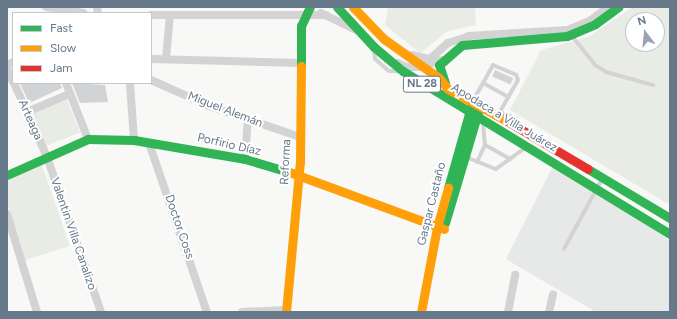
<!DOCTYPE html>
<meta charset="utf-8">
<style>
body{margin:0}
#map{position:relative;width:677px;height:319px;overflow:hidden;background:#f8f8f7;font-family:Figtree,sans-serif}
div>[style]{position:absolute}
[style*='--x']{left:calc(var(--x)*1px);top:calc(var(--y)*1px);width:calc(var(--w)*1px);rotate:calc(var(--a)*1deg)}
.built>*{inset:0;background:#e7e8e8}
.green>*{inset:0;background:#e8ece5;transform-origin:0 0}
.building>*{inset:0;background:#d2d3d4;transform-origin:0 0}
.lane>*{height:4px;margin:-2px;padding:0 2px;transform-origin:2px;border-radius:2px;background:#d3d3d4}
.street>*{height:8px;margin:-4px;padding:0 4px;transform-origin:4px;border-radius:4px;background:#d3d3d4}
.fast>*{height:9px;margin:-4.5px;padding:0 4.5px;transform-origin:4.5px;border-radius:4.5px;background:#30b455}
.slow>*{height:9px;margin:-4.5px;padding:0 4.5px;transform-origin:4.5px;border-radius:4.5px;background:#ff9f0a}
.jam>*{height:9px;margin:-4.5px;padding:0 4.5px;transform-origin:4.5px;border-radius:4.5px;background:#e5322d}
span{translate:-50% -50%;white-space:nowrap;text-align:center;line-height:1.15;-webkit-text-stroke:4px #fff;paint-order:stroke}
.shield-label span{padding:1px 3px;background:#fff;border:1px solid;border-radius:3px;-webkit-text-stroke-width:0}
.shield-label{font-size:11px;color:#65798b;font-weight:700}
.street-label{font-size:12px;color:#65798b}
.frame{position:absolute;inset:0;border:8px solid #65798b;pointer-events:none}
.legend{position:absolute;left:12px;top:12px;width:140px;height:72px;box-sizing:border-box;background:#fff;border:1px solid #c1c9d1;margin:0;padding:5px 7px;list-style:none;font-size:12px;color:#65798b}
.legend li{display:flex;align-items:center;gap:8px;height:20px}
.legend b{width:20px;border:1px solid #c1c9d1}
.north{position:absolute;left:625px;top:12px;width:40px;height:40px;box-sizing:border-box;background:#fff;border:1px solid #c1c9d1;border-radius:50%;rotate:344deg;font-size:11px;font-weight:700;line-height:16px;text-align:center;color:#65798b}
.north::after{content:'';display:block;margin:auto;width:14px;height:18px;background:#98a5b1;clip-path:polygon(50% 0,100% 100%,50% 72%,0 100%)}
</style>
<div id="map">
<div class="built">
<i style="clip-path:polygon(555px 162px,670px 241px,670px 312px,596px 312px,506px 259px)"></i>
</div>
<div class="green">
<i style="clip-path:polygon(388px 7px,475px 7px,476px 25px,448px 31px,420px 53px,385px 25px)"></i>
<i style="clip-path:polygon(evenodd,633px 7px,670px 7px,670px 205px,510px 110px,541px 50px,588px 37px,633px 7px,633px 20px,657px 20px,657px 44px,633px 44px,633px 20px)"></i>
<i style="left:66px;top:98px;width:37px;height:37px;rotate:68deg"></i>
<i style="clip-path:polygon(41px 163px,70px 246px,25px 260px,7px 202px,7px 179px)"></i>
</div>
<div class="building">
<i style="left:495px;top:70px;width:20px;height:7px;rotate:24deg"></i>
<i style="clip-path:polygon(20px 83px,60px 83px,62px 88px,29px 103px)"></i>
<i style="clip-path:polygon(72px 83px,105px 85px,108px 102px,80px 103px)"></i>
</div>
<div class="lane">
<i style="--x:571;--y:35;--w:38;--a:51"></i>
<i style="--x:595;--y:65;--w:13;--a:32"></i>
<i style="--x:606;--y:72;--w:49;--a:15.5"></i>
<i style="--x:374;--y:50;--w:9;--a:84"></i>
<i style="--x:375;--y:59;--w:18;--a:41"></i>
<i style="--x:389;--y:71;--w:9;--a:0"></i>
<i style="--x:483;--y:83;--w:29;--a:29"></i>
<i style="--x:473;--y:101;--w:41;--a:-60.9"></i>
<i style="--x:493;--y:65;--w:25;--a:23"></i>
<i style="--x:516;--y:75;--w:5;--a:68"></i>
<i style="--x:518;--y:80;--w:40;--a:119.7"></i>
<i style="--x:500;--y:112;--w:18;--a:22"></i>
<i style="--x:517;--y:119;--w:5;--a:68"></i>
<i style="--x:483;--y:123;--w:22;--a:85"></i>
<i style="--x:485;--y:145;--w:29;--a:29"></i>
<i style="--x:466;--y:157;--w:32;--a:22"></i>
<i style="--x:496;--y:169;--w:37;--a:-36"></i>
<i style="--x:477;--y:162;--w:19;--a:-65"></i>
<i style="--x:564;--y:249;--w:80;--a:-61.5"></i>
</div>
<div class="street">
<i style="--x:46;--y:7;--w:38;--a:9"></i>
<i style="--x:97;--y:7;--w:6;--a:81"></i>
<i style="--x:321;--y:13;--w:37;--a:26"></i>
<i style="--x:151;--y:15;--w:175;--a:0"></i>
<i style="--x:412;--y:55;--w:18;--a:13"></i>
<i style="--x:430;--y:59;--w:24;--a:-42"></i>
<i style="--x:448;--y:43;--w:22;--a:-18"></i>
<i style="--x:469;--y:36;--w:99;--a:-3.5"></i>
<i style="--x:568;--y:30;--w:25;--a:-23"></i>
<i style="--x:591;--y:20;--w:21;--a:-37"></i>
<i style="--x:166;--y:58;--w:43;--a:-84.7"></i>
<i style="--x:151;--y:59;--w:150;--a:1.5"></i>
<i style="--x:398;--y:63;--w:9;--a:27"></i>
<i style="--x:406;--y:67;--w:15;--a:0"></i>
<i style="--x:421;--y:67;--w:21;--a:-19"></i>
<i style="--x:7;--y:65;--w:7;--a:-27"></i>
<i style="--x:7;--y:69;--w:14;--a:65"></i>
<i style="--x:151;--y:80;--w:64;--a:24.1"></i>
<i style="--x:209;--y:106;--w:96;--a:18.8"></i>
<i style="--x:14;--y:83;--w:81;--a:66"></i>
<i style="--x:47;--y:157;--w:164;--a:70.8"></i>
<i style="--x:66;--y:83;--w:60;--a:68.6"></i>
<i style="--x:130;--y:83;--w:57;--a:86"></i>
<i style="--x:27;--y:112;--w:46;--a:-23.2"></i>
<i style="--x:149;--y:143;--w:179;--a:71.1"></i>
<i style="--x:245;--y:159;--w:39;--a:-86"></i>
<i style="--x:7;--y:214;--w:102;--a:73"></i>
<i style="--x:242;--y:312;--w:44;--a:-2.6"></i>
<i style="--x:508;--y:312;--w:38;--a:-79"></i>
<i style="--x:549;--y:312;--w:18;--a:-77"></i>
</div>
<div class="fast">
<i style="--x:337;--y:7;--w:54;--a:47.2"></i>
<i style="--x:374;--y:47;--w:38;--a:40"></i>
<i style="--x:403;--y:71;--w:313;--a:31.4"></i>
<i style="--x:301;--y:66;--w:40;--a:-90"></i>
<i style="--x:301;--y:26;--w:21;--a:-65"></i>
<i style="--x:445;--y:83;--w:19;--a:-108"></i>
<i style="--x:439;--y:65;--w:30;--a:-41"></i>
<i style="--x:462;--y:45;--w:105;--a:-4.9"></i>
<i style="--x:567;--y:36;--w:30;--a:-23"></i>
<i style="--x:595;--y:24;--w:29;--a:-36"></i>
<i style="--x:588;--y:169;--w:96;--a:30.9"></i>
<i style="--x:7;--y:175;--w:89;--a:-24"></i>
<i style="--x:88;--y:139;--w:46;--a:1.2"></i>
<i style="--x:134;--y:140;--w:113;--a:9.7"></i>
<i style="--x:245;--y:159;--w:49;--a:16.6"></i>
<i style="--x:448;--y:188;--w:88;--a:-74.2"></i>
<i style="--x:445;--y:223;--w:119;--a:-73.4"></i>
</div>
<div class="slow">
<i style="--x:353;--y:7;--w:45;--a:45.9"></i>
<i style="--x:384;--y:39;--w:67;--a:35.3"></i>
<i style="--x:439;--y:78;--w:14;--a:51"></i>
<i style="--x:448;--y:89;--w:67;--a:28.5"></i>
<i style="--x:292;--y:173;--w:162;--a:20.2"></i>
<i style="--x:286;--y:312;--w:151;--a:-84.7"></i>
<i style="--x:300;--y:162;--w:96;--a:-89.4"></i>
<i style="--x:421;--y:312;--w:86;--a:-79.3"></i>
<i style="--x:437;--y:227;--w:41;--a:-74.2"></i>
</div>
<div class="jam">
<i style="--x:507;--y:121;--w:94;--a:30.7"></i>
</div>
<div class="shield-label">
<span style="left:422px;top:84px">NL 28</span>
</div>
<div class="street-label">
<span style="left:225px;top:110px;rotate:21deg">Miguel Alemán</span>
<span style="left:504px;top:118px;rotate:31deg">Apodaca a Villa Juárez</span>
<span style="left:30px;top:120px;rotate:66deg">Arteaga</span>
<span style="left:229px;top:145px;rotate:13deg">Porfirio Díaz</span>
<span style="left:286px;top:162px;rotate:-87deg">Reforma</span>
<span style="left:432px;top:204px;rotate:-76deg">Gaspar Castaño</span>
<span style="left:179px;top:227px;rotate:71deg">Doctor Coss</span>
<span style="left:73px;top:234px;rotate:71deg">Valentin Villa Canalizo</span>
</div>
<div class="frame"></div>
<ul class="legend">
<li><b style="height:5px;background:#30b455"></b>Fast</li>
<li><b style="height:5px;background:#ff9f0a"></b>Slow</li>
<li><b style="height:5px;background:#e5322d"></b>Jam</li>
</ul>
<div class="north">N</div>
</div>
